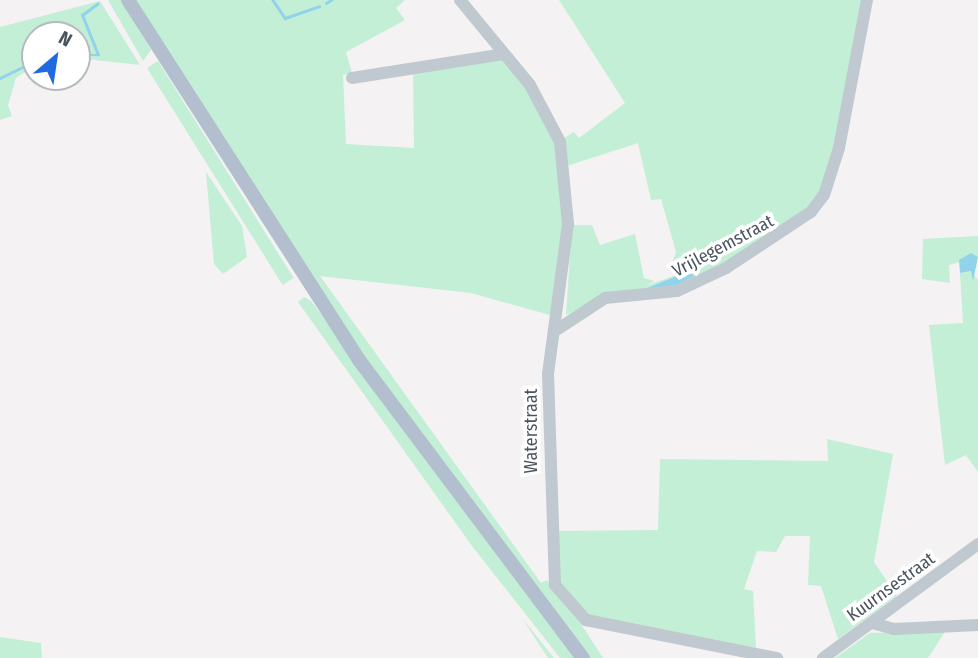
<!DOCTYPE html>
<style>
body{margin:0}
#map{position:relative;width:978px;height:658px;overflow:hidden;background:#f4f2f2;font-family:"Fira Sans Condensed",sans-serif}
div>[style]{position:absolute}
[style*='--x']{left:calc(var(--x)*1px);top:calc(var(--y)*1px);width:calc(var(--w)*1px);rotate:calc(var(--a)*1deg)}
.green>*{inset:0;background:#c3efd6;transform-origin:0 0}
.water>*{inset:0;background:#91d3ea}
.stream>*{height:2.5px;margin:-1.25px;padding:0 1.25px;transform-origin:1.25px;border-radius:1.25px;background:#91d3ea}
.minor>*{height:12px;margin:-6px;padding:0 6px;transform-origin:6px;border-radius:6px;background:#c0c8d0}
.major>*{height:14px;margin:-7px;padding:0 7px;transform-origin:7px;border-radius:7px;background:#b3bfcf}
span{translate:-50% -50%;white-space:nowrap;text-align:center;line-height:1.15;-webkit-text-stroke:7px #fff;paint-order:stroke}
.street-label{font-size:18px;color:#4a545f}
.north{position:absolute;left:21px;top:21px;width:70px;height:70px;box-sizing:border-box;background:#fff;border:2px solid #b7bbbf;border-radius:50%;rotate:29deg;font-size:19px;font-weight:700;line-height:28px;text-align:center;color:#4a545f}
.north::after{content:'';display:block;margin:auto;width:24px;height:32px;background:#1f69e1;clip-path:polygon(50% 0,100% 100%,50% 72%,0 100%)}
</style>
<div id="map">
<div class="green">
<i style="clip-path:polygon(108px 0,122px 0,151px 50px,143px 61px)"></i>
<i style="clip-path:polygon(134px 0,405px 0,396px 8px,405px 20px,346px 52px,352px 73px,343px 75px,346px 144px,414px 148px,413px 71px,503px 58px,532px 92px,557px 143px,564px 214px,557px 317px,471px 293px,320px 276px,541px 583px,547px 580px,581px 622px,626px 633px,581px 624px,603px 658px,590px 658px,346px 332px)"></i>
<i style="clip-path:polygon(559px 0,864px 0,829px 175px,809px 210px,697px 280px,615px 293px,566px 315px,572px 225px,592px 225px,600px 245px,635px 234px,644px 278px,655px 281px,645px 286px,688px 271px,679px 274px,673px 261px,676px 252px,661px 199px,651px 200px,638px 143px,567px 166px,564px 138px,574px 132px,579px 138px,625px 103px)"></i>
<i style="clip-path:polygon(100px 1px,140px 65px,77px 58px,77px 35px,35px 35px,35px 65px,16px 78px,8px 105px,12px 116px,0 120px,0 27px)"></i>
<i style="left:158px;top:61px;width:256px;height:13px;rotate:58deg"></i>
<i style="clip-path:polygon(206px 172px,242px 226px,247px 257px,223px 274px,214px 264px)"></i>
<i style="clip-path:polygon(978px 236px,978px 257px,949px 265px,950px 283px,922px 279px,923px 239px)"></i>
<i style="clip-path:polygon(971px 271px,978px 280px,978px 472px,966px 455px,945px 465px,929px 325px,963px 323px,960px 273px)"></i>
<i style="clip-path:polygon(304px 297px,311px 301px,576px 658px,560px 658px,472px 546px,298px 302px)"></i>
<i style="clip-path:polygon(827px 439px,893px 454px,874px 562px,897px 596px,838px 639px,821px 586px,808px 585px,810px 536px,785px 536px,776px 552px,757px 551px,744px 589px,753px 591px,756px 648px,587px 617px,561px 587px,554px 531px,658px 530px,660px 459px,828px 461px)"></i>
<i style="clip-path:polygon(522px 618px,554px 658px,548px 658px)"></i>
<i style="clip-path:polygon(946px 630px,928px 658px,835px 658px,870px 633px)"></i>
<i style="clip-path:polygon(0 637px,41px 643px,42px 658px,0 658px)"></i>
</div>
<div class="water">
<i style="clip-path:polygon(971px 253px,978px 257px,973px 281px,971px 271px,960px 273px,959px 260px)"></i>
<i style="clip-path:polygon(689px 271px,694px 276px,677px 285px,645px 289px)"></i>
</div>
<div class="stream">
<i style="--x:273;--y:0;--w:22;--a:56"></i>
<i style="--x:285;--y:18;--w:36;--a:-19"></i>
<i style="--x:326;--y:3;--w:6;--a:-31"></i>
<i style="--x:77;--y:55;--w:21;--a:0"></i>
<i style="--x:98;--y:55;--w:43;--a:-111.8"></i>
<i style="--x:82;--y:15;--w:19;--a:-36"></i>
<i style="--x:0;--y:78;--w:39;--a:-26"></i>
</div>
<div class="minor">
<i style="--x:460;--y:0;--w:110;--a:50.5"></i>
<i style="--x:530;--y:85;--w:64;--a:62.2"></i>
<i style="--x:560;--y:142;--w:82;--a:84.4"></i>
<i style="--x:568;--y:224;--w:151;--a:97.6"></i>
<i style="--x:548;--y:374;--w:211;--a:88.1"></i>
<i style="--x:555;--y:585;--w:47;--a:48.5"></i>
<i style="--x:586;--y:620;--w:195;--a:11.3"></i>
<i style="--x:352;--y:78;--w:153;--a:-9"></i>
<i style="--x:558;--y:329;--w:56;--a:-33.4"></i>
<i style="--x:605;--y:298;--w:72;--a:-5.6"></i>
<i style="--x:677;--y:291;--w:54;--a:-25.1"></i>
<i style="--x:726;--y:268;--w:102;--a:-33.4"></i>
<i style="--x:811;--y:212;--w:21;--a:-53"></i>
<i style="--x:824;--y:195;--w:49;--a:-72.3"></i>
<i style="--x:839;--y:148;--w:151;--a:-79.3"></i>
<i style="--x:872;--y:623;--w:23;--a:15"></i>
<i style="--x:894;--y:629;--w:84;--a:-2.7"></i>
<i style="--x:823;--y:658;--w:192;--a:-36.3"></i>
</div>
<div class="major">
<i style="--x:128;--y:0;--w:428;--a:57.3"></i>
<i style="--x:359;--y:360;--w:373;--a:53.1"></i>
</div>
<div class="street-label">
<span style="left:723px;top:246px;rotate:-28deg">Vrijlegemstraat</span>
<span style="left:531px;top:431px;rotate:-90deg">Waterstraat</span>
<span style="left:891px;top:587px;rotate:-36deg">Kuurnsestraat</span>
</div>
<div class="north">N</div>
</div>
